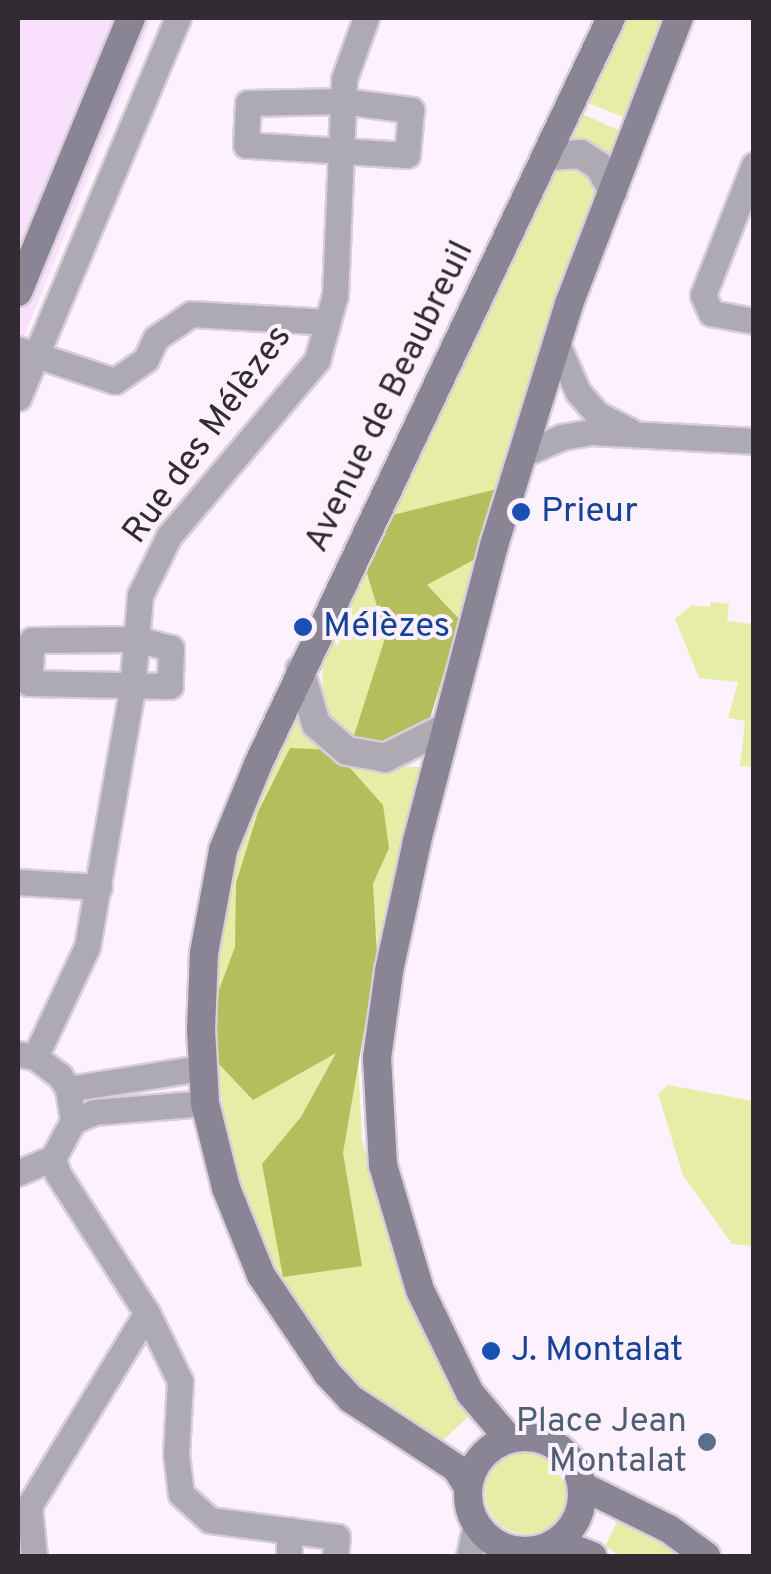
<!DOCTYPE html>
<meta charset="utf-8">
<style>
body{margin:0}
#map{position:relative;width:771px;height:1574px;overflow:hidden;background:#fdf1fe;font-family:Overpass,sans-serif}
div>[style]{position:absolute}
[style*='--x']{left:calc(var(--x)*1px);top:calc(var(--y)*1px);width:calc(var(--w)*1px);rotate:calc(var(--a)*1deg)}
.built>*{inset:0;background:#f9e0fc}
.green>*{inset:0;background:#e5eda7}
.round{border-radius:50%}
.forest>*{inset:0;background:#b4be5d}
.roads{filter:drop-shadow(2px 0 #d8cdd9) drop-shadow(-2px 0 #d8cdd9) drop-shadow(0 2px #d8cdd9) drop-shadow(0 -2px #d8cdd9)}
.minor>*{height:25px;margin:-12.5px;padding:0 12.5px;transform-origin:12.5px;border-radius:12.5px;background:#adaab4}
.tertiary>*{height:28px;margin:-14px;padding:0 14px;transform-origin:14px;border-radius:14px;background:#adaab4}
.secondary>*{height:28px;margin:-14px;padding:0 14px;transform-origin:14px;border-radius:14px;background:#8a8595}
.secondary>.ring{margin:-14px;padding:0;box-sizing:content-box;background:none;border:28px solid #8a8595;border-radius:50%}
.dots>*{width:28px;height:28px;translate:-50% -50%;box-sizing:border-box;border:5px solid #fdf1fe;border-radius:50%}
span{translate:-50% -50%;white-space:nowrap;text-align:center;line-height:1.15;-webkit-text-stroke:8px #fdf1fe;paint-order:stroke}
.street-label{font-size:35px;color:#322b33}
.transit-label{font-size:35px;color:#164399}
.left{translate:0 -50%;text-align:left}
.service-label{font-size:35px;color:#4e5e75}
.right{translate:-100% -50%;text-align:right}
.frame{position:absolute;inset:0;border:20px solid #322b33;pointer-events:none}
</style>
<div id="map">
<div class="built">
<i style="clip-path:polygon(18px 18px,152px 18px,18px 351px)"></i>
</div>
<div class="green">
<i style="clip-path:polygon(624px 18px,675px 18px,632px 120px,585px 102px)"></i>
<i style="clip-path:polygon(580px 113px,623px 132px,610px 165px,567px 141px)"></i>
<i style="clip-path:polygon(576px 162px,597px 179px,598px 196px,545px 345px,426px 731px,352px 742px,322px 707px,323px 653px,547px 179px,561px 166px)"></i>
<i style="clip-path:polygon(711px 602px,729px 604px,727px 621px,753px 624px,753px 767px,740px 766px,745px 721px,728px 718px,738px 682px,699px 678px,675px 619px,692px 605px,710px 607px)"></i>
<i style="clip-path:polygon(302px 702px,370px 766px,421px 767px,377px 956px,358px 1059px,362px 1140px,387px 1236px,420px 1322px,451px 1385px,471px 1414px,441px 1442px,379px 1406px,342px 1373px,285px 1293px,239px 1188px,227px 1136px,210px 1014px,216px 945px,227px 883px,250px 813px)"></i>
<i style="clip-path:polygon(668px 1085px,753px 1101px,753px 1246px,732px 1244px,683px 1175px,658px 1094px)"></i>
<i class="round" style="left:485px;top:1452px;width:82px;height:82px"></i>
<i style="clip-path:polygon(620px 1516px,634px 1521px,688px 1556px,620px 1556px,605px 1546px)"></i>
</div>
<div class="forest">
<i style="clip-path:polygon(501px 488px,479px 557px,427px 585px,460px 620px,426px 731px,389px 747px,352px 742px,386px 635px,365px 567px,389px 516px)"></i>
<i style="clip-path:polygon(290px 748px,334px 750px,383px 805px,389px 848px,373px 884px,377px 956px,343px 1153px,362px 1266px,283px 1277px,262px 1164px,301px 1117px,336px 1053px,253px 1100px,215px 1060px,210px 1014px,235px 947px,236px 883px,258px 812px)"></i>
</div>
<div class="roads">
<div class="minor">
<i style="--x:343;--y:101;--w:69;--a:7.5"></i>
<i style="--x:411;--y:110;--w:45;--a:95.1"></i>
<i style="--x:407;--y:155;--w:161;--a:-176.4"></i>
<i style="--x:246;--y:145;--w:42;--a:-87.3"></i>
<i style="--x:248;--y:103;--w:95;--a:-1.2"></i>
<i style="--x:754;--y:165;--w:140;--a:111.4"></i>
<i style="--x:703;--y:295;--w:20;--a:66"></i>
<i style="--x:711;--y:313;--w:44;--a:10.5"></i>
<i style="--x:557;--y:344;--w:52;--a:66.4"></i>
<i style="--x:578;--y:392;--w:29;--a:49"></i>
<i style="--x:597;--y:414;--w:36;--a:27"></i>
<i style="--x:18;--y:349;--w:102;--a:18.3"></i>
<i style="--x:115;--y:381;--w:38;--a:-35"></i>
<i style="--x:146;--y:359;--w:23;--a:-65"></i>
<i style="--x:156;--y:338;--w:42;--a:-34.4"></i>
<i style="--x:191;--y:314;--w:137;--a:3.3"></i>
<i style="--x:18;--y:398;--w:412;--a:-67.2"></i>
<i style="--x:523;--y:454;--w:43;--a:-23.6"></i>
<i style="--x:562;--y:437;--w:28;--a:-10"></i>
<i style="--x:590;--y:432;--w:164;--a:3.1"></i>
<i style="--x:137;--y:639;--w:35;--a:15"></i>
<i style="--x:171;--y:648;--w:38;--a:92"></i>
<i style="--x:170;--y:686;--w:141;--a:-178.8"></i>
<i style="--x:29;--y:683;--w:43;--a:-86"></i>
<i style="--x:32;--y:640;--w:105;--a:-0.5"></i>
<i style="--x:18;--y:882;--w:81;--a:3.5"></i>
<i style="--x:18;--y:1054;--w:17;--a:10"></i>
<i style="--x:35;--y:1057;--w:31;--a:37"></i>
<i style="--x:60;--y:1076;--w:15;--a:58"></i>
<i style="--x:68;--y:1089;--w:32;--a:81"></i>
<i style="--x:73;--y:1121;--w:42;--a:118.4"></i>
<i style="--x:53;--y:1158;--w:38;--a:157"></i>
<i style="--x:35;--y:1057;--w:122;--a:-64.7"></i>
<i style="--x:87;--y:947;--w:262;--a:-80.1"></i>
<i style="--x:132;--y:689;--w:94;--a:-85.1"></i>
<i style="--x:140;--y:595;--w:66;--a:-63.8"></i>
<i style="--x:169;--y:536;--w:230;--a:-49.9"></i>
<i style="--x:317;--y:360;--w:67;--a:-74.5"></i>
<i style="--x:335;--y:295;--w:216;--a:-87.6"></i>
<i style="--x:344;--y:79;--w:65;--a:-70.2"></i>
<i style="--x:68;--y:1089;--w:135;--a:-9"></i>
<i style="--x:73;--y:1121;--w:23;--a:-23"></i>
<i style="--x:94;--y:1112;--w:111;--a:-4.6"></i>
<i style="--x:53;--y:1158;--w:17;--a:73"></i>
<i style="--x:58;--y:1174;--w:165;--a:57.4"></i>
<i style="--x:147;--y:1313;--w:76;--a:64.1"></i>
<i style="--x:180;--y:1381;--w:73;--a:93.1"></i>
<i style="--x:176;--y:1454;--w:40;--a:82.9"></i>
<i style="--x:181;--y:1494;--w:39;--a:42"></i>
<i style="--x:210;--y:1520;--w:128;--a:7.6"></i>
<i style="--x:337;--y:1537;--w:19;--a:96"></i>
<i style="--x:289;--y:1530;--w:26;--a:90"></i>
<i style="--x:34;--y:1556;--w:50;--a:-95.7"></i>
<i style="--x:29;--y:1506;--w:226;--a:-58.6"></i>
<i style="--x:469;--y:1556;--w:33;--a:-78"></i>
<i style="--x:511;--y:1556;--w:9;--a:-36"></i>
</div>
<div class="tertiary">
<i style="--x:546;--y:156;--w:35;--a:-3"></i>
<i style="--x:581;--y:154;--w:22;--a:34"></i>
<i style="--x:599;--y:166;--w:29;--a:61"></i>
<i style="--x:300;--y:670;--w:56;--a:73.5"></i>
<i style="--x:316;--y:724;--w:41;--a:41.1"></i>
<i style="--x:347;--y:751;--w:39;--a:10"></i>
<i style="--x:385;--y:758;--w:67;--a:-26.6"></i>
</div>
<div class="secondary">
<i style="--x:18;--y:292;--w:296;--a:-67.6"></i>
<i class="ring" style="left:468px;top:1437px;width:86px;height:86px"></i>
<i style="--x:509;--y:1439;--w:60;--a:-130.3"></i>
<i style="--x:470;--y:1393;--w:114;--a:-115.9"></i>
<i style="--x:420;--y:1290;--w:130;--a:-106.5"></i>
<i style="--x:383;--y:1165;--w:107;--a:-93.2"></i>
<i style="--x:377;--y:1058;--w:88;--a:-82.1"></i>
<i style="--x:389;--y:971;--w:133;--a:-77.8"></i>
<i style="--x:417;--y:841;--w:306;--a:-75.4"></i>
<i style="--x:494;--y:545;--w:252;--a:-72.7"></i>
<i style="--x:569;--y:304;--w:306;--a:-69"></i>
<i style="--x:582;--y:1486;--w:97;--a:26.3"></i>
<i style="--x:669;--y:1529;--w:46;--a:36.1"></i>
<i style="--x:468;--y:1487;--w:22;--a:-122"></i>
<i style="--x:456;--y:1468;--w:126;--a:-146.7"></i>
<i style="--x:351;--y:1399;--w:35;--a:-133"></i>
<i style="--x:327;--y:1373;--w:118;--a:-124"></i>
<i style="--x:261;--y:1275;--w:94;--a:-111.9"></i>
<i style="--x:226;--y:1188;--w:88;--a:-103.9"></i>
<i style="--x:205;--y:1103;--w:73;--a:-93.1"></i>
<i style="--x:201;--y:1030;--w:77;--a:-87.8"></i>
<i style="--x:204;--y:953;--w:105;--a:-79.5"></i>
<i style="--x:223;--y:850;--w:95;--a:-67.8"></i>
<i style="--x:259;--y:762;--w:823;--a:-64.68"></i>
<i style="--x:556;--y:1542;--w:39;--a:21"></i>
</div>
</div>
<div class="dots">
<i style="left:521px;top:512px;background:#1a4fb4"></i>
<i style="left:303px;top:627px;background:#1a4fb4"></i>
<i style="left:491px;top:1351px;background:#1a4fb4"></i>
<i style="left:707px;top:1442px;background:#5c6f8a"></i>
</div>
<div class="street-label">
<span style="left:390px;top:397px;rotate:-64deg">Avenue de Beaubreuil</span>
<span style="left:208px;top:435px;rotate:-54deg">Rue des Mélèzes</span>
</div>
<div class="transit-label">
<span class="left" style="left:541px;top:512px">Prieur</span>
<span class="left" style="left:323px;top:627px">Mélèzes</span>
<span class="left" style="left:511px;top:1351px">J. Montalat</span>
</div>
<div class="service-label">
<span class="right" style="left:687px;top:1442px">Place Jean<br>Montalat</span>
</div>
<div class="frame"></div>
</div>
